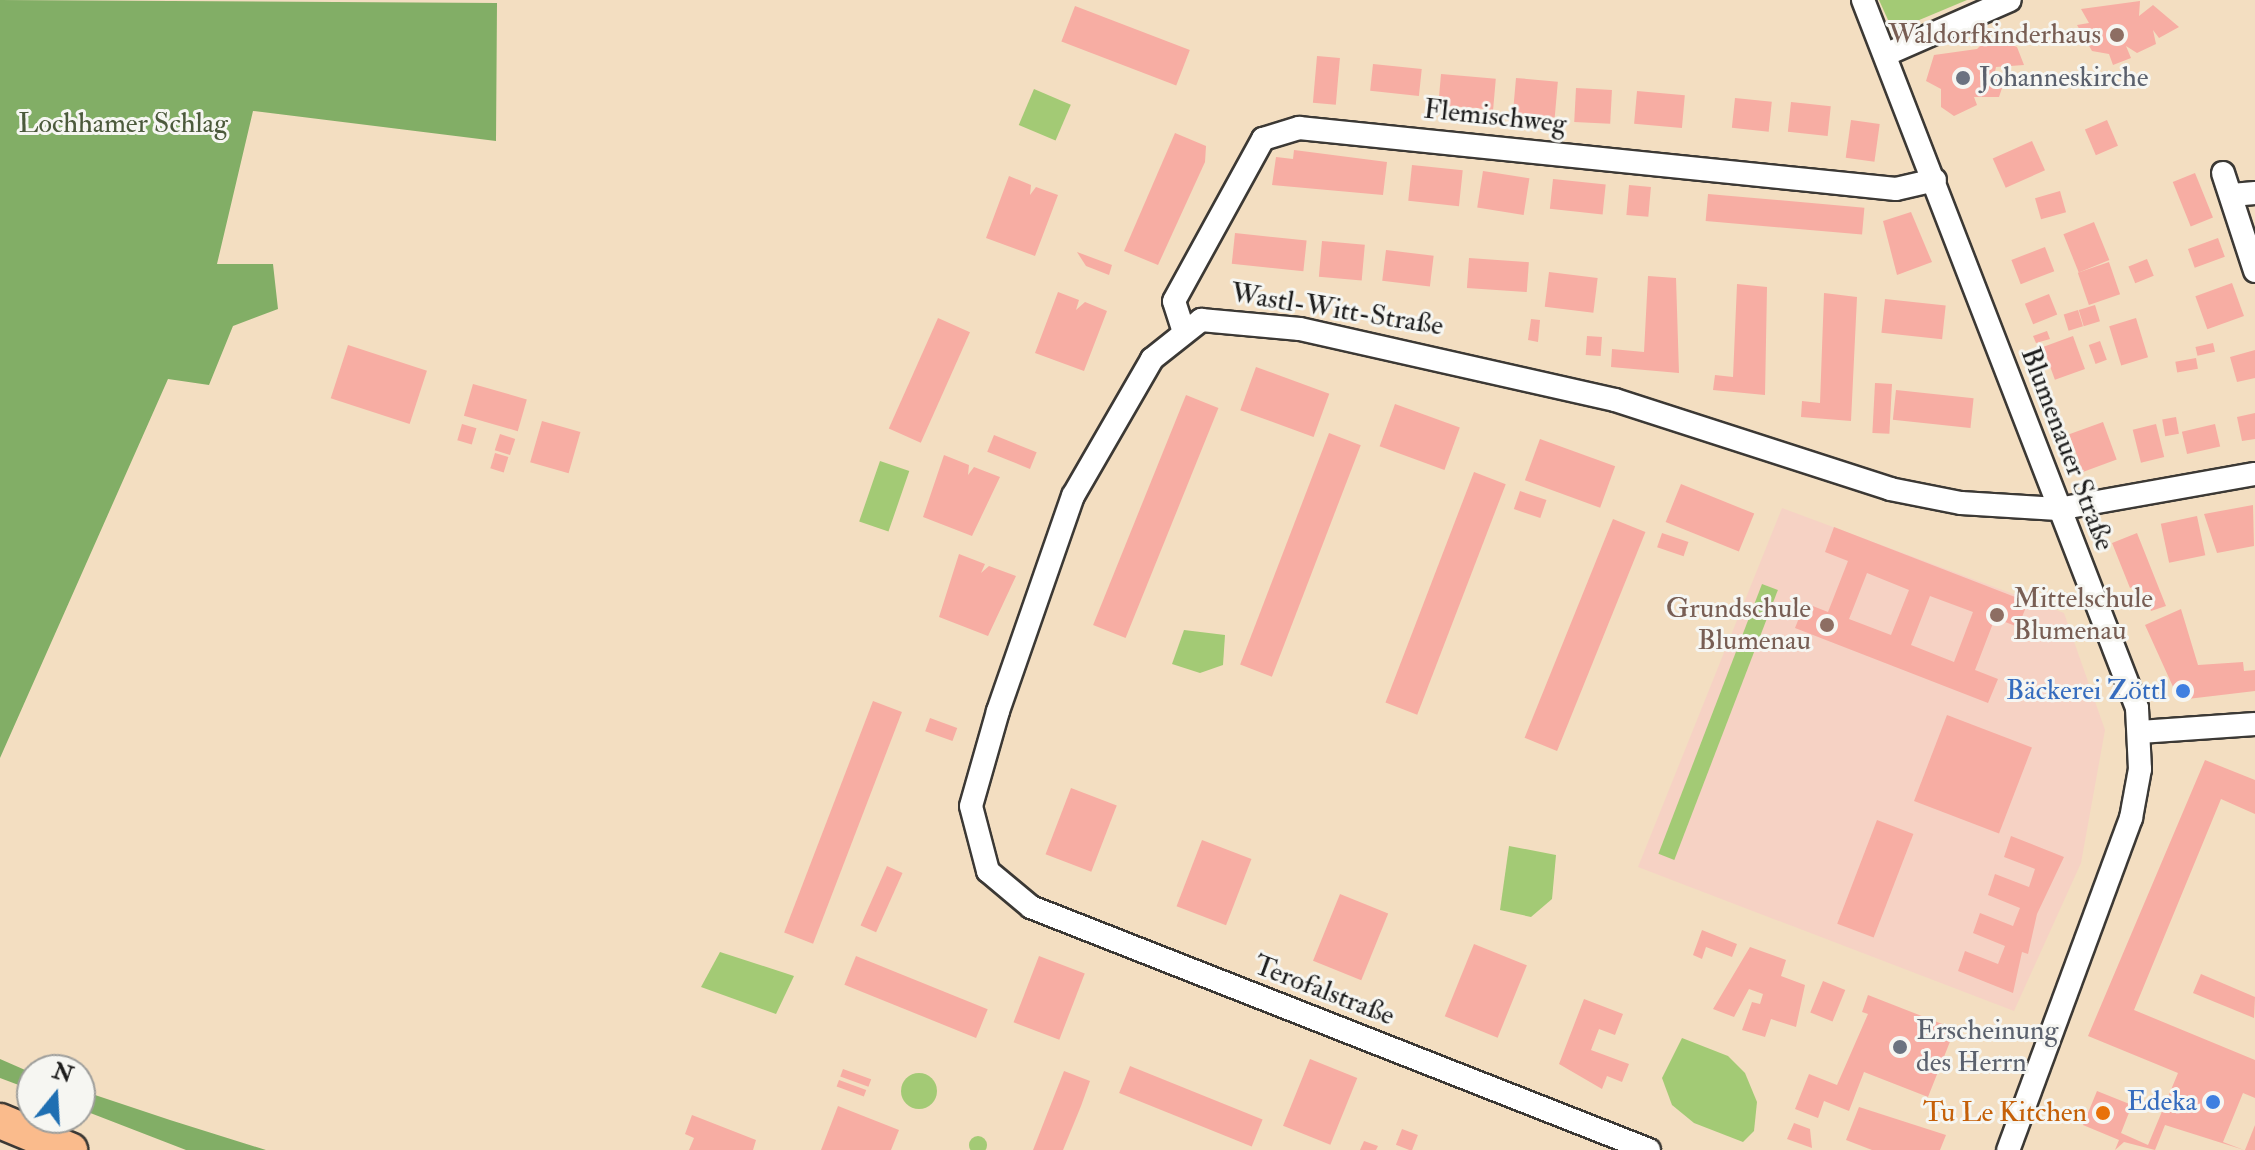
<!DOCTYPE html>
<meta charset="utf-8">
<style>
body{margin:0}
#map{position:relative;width:2255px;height:1150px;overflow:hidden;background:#f3dec1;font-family:"IM FELL Double Pica",serif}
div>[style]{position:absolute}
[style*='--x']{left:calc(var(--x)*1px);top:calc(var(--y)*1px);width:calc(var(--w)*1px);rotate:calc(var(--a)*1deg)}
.built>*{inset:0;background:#f6d2c4}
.green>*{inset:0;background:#a3ca75;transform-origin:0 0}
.round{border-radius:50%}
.forest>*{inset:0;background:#82ae66}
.building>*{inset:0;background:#f7ada3;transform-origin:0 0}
.roads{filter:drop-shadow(2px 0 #3c3935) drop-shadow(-2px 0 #3c3935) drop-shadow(0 2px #3c3935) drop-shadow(0 -2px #3c3935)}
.minor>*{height:22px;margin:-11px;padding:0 11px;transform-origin:11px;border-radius:11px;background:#fff}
.highway>*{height:34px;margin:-17px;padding:0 17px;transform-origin:17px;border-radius:17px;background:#fabb8c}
.dots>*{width:22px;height:22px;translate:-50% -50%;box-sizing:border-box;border:4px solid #f6f6f2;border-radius:50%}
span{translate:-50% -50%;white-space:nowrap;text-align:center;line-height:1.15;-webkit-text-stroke:6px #f6f6f2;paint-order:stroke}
.education-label{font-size:28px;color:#785e54}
.right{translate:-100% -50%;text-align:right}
.left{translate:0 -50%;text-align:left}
.worship-label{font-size:28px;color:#5b616d}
.street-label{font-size:28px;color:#1c1c1c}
.park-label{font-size:28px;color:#4b593b}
.shop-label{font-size:28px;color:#366cbe}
.food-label{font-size:28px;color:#c56008}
.north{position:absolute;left:16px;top:1054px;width:80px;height:80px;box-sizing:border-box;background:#f6f6f2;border:2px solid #9f9f9c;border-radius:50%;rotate:18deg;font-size:22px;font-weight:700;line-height:32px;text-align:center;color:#1c1c1c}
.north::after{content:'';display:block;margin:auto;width:28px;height:36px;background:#1f6fb2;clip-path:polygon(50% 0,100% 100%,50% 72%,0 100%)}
</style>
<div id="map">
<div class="built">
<i style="clip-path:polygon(1782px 508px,2064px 613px,2105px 730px,2081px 863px,2014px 1011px,1638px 867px)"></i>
</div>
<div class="green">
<i style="clip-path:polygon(1879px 0,1967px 0,1893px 31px)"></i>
<i style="left:1034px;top:89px;width:40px;height:39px;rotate:23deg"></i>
<i style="left:880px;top:461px;width:31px;height:64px;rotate:19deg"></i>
<i style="left:1762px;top:584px;width:17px;height:289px;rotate:21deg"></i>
<i style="clip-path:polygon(1184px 630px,1225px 635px,1223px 665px,1200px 673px,1172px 664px)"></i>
<i style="clip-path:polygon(1509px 846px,1556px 855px,1552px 899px,1531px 917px,1500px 910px)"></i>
<i style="clip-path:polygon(720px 952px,794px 976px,776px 1014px,701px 987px)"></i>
<i style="clip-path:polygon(1682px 1038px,1728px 1056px,1745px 1073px,1757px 1102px,1754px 1131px,1743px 1142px,1694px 1123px,1672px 1105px,1662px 1078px)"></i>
<i class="round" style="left:901px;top:1073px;width:36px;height:36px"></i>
<i class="round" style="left:969px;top:1136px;width:18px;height:18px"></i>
</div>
<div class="forest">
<i style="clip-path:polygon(0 0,497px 3px,496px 141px,253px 111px,217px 264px,273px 264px,278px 309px,233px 326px,209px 385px,168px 379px,0 758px)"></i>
<i style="clip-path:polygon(0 1059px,32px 1073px,32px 1090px,0 1078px)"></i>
<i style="clip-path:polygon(80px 1090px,170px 1120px,266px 1150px,186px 1150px,80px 1109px)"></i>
</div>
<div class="building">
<i style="clip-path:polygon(2140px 1px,2139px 16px,2153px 5px,2179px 27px,2159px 38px,2153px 30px,2156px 44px,2137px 53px,2126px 46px,2131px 58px,2113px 65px,2109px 54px,2092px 51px,2077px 25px,2089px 23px,2081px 9px)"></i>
<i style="left:1075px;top:6px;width:123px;height:38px;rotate:21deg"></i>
<i style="clip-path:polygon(1989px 37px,2017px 47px,2024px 65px,1996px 67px,1994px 76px,2004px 82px,1999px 97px,1974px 97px,1977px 105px,1954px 116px,1941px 107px,1941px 89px,1926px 81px,1934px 55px,1977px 49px)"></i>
<i style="left:1317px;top:56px;width:23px;height:47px;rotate:5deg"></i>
<i style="left:1373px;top:64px;width:49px;height:27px;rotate:6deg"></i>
<i style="left:1441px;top:74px;width:55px;height:31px;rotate:5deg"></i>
<i style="left:1516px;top:78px;width:42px;height:36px;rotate:5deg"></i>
<i style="left:1576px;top:88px;width:36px;height:34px;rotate:3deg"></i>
<i style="left:1637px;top:91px;width:48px;height:33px;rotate:5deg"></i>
<i style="left:1735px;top:98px;width:37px;height:30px;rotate:6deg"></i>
<i style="left:1791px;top:102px;width:40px;height:30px;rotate:6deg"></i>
<i style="left:1851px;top:120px;width:29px;height:38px;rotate:8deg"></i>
<i style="left:2107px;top:120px;width:28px;height:24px;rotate:67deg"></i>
<i style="clip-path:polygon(1175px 133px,1206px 146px,1205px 162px,1158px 265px,1124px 251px)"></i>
<i style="left:2032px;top:141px;width:32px;height:43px;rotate:66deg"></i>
<i style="clip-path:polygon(1294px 150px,1387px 162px,1383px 195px,1272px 185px,1276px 157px,1293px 159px)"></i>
<i style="left:1412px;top:165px;width:51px;height:36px;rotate:6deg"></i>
<i style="left:1483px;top:171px;width:47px;height:37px;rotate:9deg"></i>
<i style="left:2195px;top:173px;width:48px;height:24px;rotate:68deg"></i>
<i style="clip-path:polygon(1009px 176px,1031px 185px,1030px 195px,1036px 187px,1058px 195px,1035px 256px,986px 238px)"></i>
<i style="left:1553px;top:179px;width:53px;height:30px;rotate:6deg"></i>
<i style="left:1629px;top:185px;width:22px;height:30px;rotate:5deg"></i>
<i style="left:2060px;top:191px;width:22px;height:26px;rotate:74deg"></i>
<i style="left:1708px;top:194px;width:157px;height:27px;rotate:5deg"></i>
<i style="clip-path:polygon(1911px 212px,1932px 262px,1897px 275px,1883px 221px)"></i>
<i style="left:2094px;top:222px;width:41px;height:33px;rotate:68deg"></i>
<i style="left:1235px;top:233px;width:72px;height:31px;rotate:6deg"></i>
<i style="left:2218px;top:238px;width:20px;height:32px;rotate:70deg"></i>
<i style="left:1322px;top:241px;width:43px;height:36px;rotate:5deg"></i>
<i style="left:2045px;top:247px;width:26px;height:36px;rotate:69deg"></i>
<i style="left:1386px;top:250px;width:48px;height:31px;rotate:7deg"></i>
<i style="clip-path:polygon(1077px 252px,1112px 265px,1109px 275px,1086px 266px)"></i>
<i style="left:1469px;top:258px;width:60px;height:30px;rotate:4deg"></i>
<i style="left:2147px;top:259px;width:18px;height:20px;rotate:68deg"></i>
<i style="left:2109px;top:262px;width:34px;height:33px;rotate:71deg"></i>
<i style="left:1549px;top:272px;width:49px;height:35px;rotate:7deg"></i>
<i style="clip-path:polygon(1648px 276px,1676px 278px,1679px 373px,1611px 367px,1612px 349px,1644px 352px)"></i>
<i style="left:2232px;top:283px;width:35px;height:39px;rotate:70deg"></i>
<i style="clip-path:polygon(1737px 284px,1767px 287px,1765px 395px,1713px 390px,1715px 375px,1733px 377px)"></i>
<i style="clip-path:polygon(1058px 292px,1079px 300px,1076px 310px,1085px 302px,1107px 311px,1084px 371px,1035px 353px)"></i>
<i style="clip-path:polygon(1824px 293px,1857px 297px,1851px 421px,1801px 417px,1802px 401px,1820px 403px)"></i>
<i style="left:2049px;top:294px;width:22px;height:26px;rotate:68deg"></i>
<i style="left:1885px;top:299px;width:61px;height:34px;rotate:6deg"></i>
<i style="left:2095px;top:305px;width:17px;height:17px;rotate:73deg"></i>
<i style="left:2078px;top:310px;width:17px;height:15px;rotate:73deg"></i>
<i style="left:938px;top:318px;width:35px;height:121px;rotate:24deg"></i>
<i style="left:2136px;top:318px;width:41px;height:28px;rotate:73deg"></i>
<i style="clip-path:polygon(1531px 319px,1540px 320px,1538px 342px,1528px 340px)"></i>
<i style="clip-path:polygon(2047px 331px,2050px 339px,2036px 343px,2033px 336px)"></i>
<i style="left:1587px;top:336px;width:15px;height:19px;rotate:4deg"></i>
<i style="left:2073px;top:336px;width:35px;height:32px;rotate:70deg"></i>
<i style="left:2100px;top:341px;width:20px;height:12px;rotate:70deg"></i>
<i style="left:2213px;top:343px;width:9px;height:18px;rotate:77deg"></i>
<i style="left:348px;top:345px;width:83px;height:56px;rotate:18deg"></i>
<i style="clip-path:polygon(2255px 350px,2255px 378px,2237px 382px,2230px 357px)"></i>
<i style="left:2196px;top:358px;width:11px;height:21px;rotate:80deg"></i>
<i style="left:1256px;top:367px;width:78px;height:46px;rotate:20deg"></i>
<i style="left:1875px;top:383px;width:17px;height:50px;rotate:3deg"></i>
<i style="left:473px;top:384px;width:56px;height:33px;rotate:16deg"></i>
<i style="left:1896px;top:390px;width:78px;height:30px;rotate:6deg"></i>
<i style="left:1186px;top:395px;width:35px;height:248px;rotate:22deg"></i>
<i style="left:1395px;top:404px;width:69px;height:45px;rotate:20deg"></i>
<i style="clip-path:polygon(2255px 413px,2255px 439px,2242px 441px,2237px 417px)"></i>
<i style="left:2176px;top:417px;width:17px;height:14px;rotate:80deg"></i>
<i style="left:542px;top:421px;width:40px;height:43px;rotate:16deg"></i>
<i style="left:2103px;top:422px;width:40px;height:36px;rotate:70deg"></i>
<i style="left:462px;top:424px;width:15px;height:17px;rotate:16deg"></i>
<i style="left:2156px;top:424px;width:34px;height:24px;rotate:76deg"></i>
<i style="left:2215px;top:424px;width:23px;height:34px;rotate:77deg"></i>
<i style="left:1329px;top:433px;width:34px;height:248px;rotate:21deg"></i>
<i style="left:500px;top:434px;width:16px;height:17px;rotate:18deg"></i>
<i style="left:994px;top:435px;width:46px;height:18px;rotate:22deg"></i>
<i style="left:1540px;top:439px;width:80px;height:44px;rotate:20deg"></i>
<i style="left:495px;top:453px;width:14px;height:16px;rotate:17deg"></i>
<i style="clip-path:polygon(944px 455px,969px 465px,968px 475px,974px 467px,1000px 477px,972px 536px,923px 517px)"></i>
<i style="left:1474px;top:472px;width:34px;height:247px;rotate:21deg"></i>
<i style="left:1681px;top:484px;width:79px;height:41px;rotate:22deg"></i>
<i style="left:1520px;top:491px;width:28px;height:19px;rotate:19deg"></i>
<i style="clip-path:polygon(2253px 505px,2254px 546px,2217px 553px,2204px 514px)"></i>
<i style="left:2197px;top:516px;width:40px;height:37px;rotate:78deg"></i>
<i style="left:1613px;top:519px;width:35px;height:236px;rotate:22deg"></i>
<i style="clip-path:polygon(evenodd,1834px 527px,2028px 602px,2018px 627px,1995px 618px,1975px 670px,1998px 679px,1988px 703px,1795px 628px,1805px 603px,1828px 612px,1848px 561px,1825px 552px,1834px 527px,1867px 573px,1909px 590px,1891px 635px,1849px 619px,1867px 573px,1834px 527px,1930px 596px,1973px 612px,1954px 662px,1911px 645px,1930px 596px)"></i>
<i style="left:1662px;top:533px;width:28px;height:15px;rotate:19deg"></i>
<i style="clip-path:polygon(2137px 533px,2166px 606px,2151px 611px,2140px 584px,2130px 588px,2112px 543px)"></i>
<i style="clip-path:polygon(959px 554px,985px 564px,981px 573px,989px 566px,1016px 576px,988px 636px,939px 617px)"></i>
<i style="clip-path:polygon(2181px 609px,2198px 665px,2243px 662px,2244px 671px,2255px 670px,2255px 691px,2179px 700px,2145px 625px)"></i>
<i style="left:873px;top:701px;width:31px;height:248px;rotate:21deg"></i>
<i style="left:1947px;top:715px;width:91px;height:92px;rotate:21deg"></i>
<i style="left:930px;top:718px;width:29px;height:14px;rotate:20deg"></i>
<i style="clip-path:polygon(2205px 760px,2255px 780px,2255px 814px,2221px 799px,2134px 1010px,2255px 1060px,2255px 1098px,2243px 1093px,2223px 1142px,2244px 1150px,2165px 1125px,2155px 1150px,2124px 1142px,2115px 1150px,2119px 1140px,2083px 1125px,2097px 1091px,2132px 1105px,2121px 1133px,2148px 1145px,2178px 1073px,2088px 1036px)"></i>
<i style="left:1071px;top:788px;width:49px;height:71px;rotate:21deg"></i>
<i style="left:1877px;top:820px;width:39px;height:111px;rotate:21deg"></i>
<i style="clip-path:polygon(2011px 836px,2064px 857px,2037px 914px,2028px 954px,2022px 952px,2013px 993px,1958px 971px,1965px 951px,1998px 964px,2005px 946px,1973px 933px,1980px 913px,2013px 926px,2020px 908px,1988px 895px,1995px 874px,2029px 887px,2035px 869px,2004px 857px)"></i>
<i style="left:1202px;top:840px;width:53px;height:71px;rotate:21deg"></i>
<i style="left:887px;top:866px;width:17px;height:65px;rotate:24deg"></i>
<i style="left:1340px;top:894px;width:52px;height:72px;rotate:22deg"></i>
<i style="clip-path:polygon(1702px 930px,1737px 944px,1732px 957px,1706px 947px,1702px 959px,1693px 955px)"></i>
<i style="left:1474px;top:944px;width:57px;height:78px;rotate:22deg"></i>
<i style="clip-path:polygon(1750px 947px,1786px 960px,1781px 976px,1805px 985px,1796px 1027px,1771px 1019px,1765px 1037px,1742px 1030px,1752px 1002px,1760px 1004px,1763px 994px,1749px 989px,1734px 1017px,1713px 1009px)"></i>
<i style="left:856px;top:956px;width:142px;height:31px;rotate:22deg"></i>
<i style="left:1039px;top:956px;width:49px;height:71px;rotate:21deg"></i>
<i style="clip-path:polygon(2201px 974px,2255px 997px,2254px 1018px,2193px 993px)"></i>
<i style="left:1823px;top:981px;width:24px;height:34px;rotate:22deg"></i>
<i style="clip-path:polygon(1868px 995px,1955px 1029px,1928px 1097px,1864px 1072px,1849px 1111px,1824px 1101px,1818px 1118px,1795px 1109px,1809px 1074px,1837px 1085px,1868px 1014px,1862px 1012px)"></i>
<i style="clip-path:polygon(1584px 999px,1623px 1014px,1615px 1035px,1599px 1029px,1591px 1050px,1629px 1064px,1622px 1082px,1607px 1076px,1602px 1089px,1559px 1064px)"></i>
<i style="left:1310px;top:1059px;width:51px;height:72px;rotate:22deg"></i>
<i style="left:1130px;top:1066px;width:143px;height:29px;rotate:22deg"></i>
<i style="left:843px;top:1069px;width:30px;height:8px;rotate:20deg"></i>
<i style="clip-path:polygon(1064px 1071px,1090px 1081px,1081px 1106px,1063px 1150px,1033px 1150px)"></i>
<i style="left:839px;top:1080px;width:29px;height:7px;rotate:20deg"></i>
<i style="clip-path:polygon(838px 1106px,899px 1130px,891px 1150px,821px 1150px)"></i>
<i style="clip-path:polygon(1859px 1107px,1946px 1135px,1940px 1150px,1872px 1150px,1846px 1140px)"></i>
<i style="clip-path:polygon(692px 1115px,756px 1140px,753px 1150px,689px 1150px,694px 1138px,685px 1134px)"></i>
<i style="clip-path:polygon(1794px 1123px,1810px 1129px,1812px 1148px,1787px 1139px)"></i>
<i style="clip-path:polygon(2255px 1125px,2255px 1150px,2245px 1150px)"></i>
<i style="left:1402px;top:1129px;width:17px;height:17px;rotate:21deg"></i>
<i style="clip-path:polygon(1364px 1141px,1378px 1146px,1376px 1150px,1360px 1150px)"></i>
</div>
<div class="roads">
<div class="minor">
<i style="--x:1863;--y:0;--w:759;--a:68.84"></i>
<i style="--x:2137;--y:708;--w:61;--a:87.2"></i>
<i style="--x:2140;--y:769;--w:50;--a:100.4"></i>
<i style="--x:2131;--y:818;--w:354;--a:110.3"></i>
<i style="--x:1887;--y:54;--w:134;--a:-23.7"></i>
<i style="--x:2223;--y:173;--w:103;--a:71.9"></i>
<i style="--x:2232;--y:195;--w:23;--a:-5"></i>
<i style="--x:1183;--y:329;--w:29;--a:-108"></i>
<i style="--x:1174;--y:301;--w:185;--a:-61.2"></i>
<i style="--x:1263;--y:139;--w:38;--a:-17"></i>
<i style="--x:1299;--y:128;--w:600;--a:5.83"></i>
<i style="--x:1896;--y:189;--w:40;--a:-13"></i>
<i style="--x:2140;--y:732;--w:115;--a:-4"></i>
<i style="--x:1649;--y:1150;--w:664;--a:-158.54"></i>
<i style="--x:1031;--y:907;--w:56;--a:-140.1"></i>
<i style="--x:988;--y:871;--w:67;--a:-104.7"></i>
<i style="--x:971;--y:806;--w:99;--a:-74.1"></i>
<i style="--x:998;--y:711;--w:228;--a:-70.8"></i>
<i style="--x:1073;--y:496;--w:158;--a:-60"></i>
<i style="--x:1152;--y:359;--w:63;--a:-38.5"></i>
<i style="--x:1201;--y:320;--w:99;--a:5.2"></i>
<i style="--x:1300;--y:329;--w:323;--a:12.7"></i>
<i style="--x:1615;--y:400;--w:289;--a:17.9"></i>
<i style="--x:1890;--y:489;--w:72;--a:11.2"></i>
<i style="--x:1961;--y:503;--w:97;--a:3.5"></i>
<i style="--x:2058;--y:509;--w:200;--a:-10.1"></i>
</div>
<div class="highway">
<i style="--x:0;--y:1121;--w:76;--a:22.5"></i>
</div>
</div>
<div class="dots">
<i style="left:2117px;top:35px;background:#8d6e63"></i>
<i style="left:1963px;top:78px;background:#6b7280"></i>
<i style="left:1997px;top:615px;background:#8d6e63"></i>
<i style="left:1827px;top:625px;background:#8d6e63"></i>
<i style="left:2183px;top:691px;background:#3f7fe0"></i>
<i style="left:1900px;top:1047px;background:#6b7280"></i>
<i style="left:2213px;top:1102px;background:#3f7fe0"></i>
<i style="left:2103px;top:1113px;background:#e8710a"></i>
</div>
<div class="education-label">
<span class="right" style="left:2101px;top:35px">Waldorfkinderhaus</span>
<span class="left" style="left:2013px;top:615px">Mittelschule<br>Blumenau</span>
<span class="right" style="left:1811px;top:625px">Grundschule<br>Blumenau</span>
</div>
<div class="worship-label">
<span class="left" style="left:1979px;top:78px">Johanneskirche</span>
<span class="left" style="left:1916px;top:1047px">Erscheinung<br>des Herrn</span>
</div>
<div class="street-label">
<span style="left:1495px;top:117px;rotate:6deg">Flemischweg</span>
<span style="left:1337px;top:310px;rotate:9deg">Wastl-Witt-Straße</span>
<span style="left:2067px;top:449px;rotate:69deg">Blumenauer Straße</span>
<span style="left:1324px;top:991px;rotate:21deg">Terofalstraße</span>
</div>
<div class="park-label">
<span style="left:123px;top:124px">Lochhamer Schlag</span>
</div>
<div class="shop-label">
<span class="right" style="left:2167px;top:691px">Bäckerei Zöttl</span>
<span class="right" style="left:2197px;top:1102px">Edeka</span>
</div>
<div class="food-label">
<span class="right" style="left:2087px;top:1113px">Tu Le Kitchen</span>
</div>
<div class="north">N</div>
</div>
